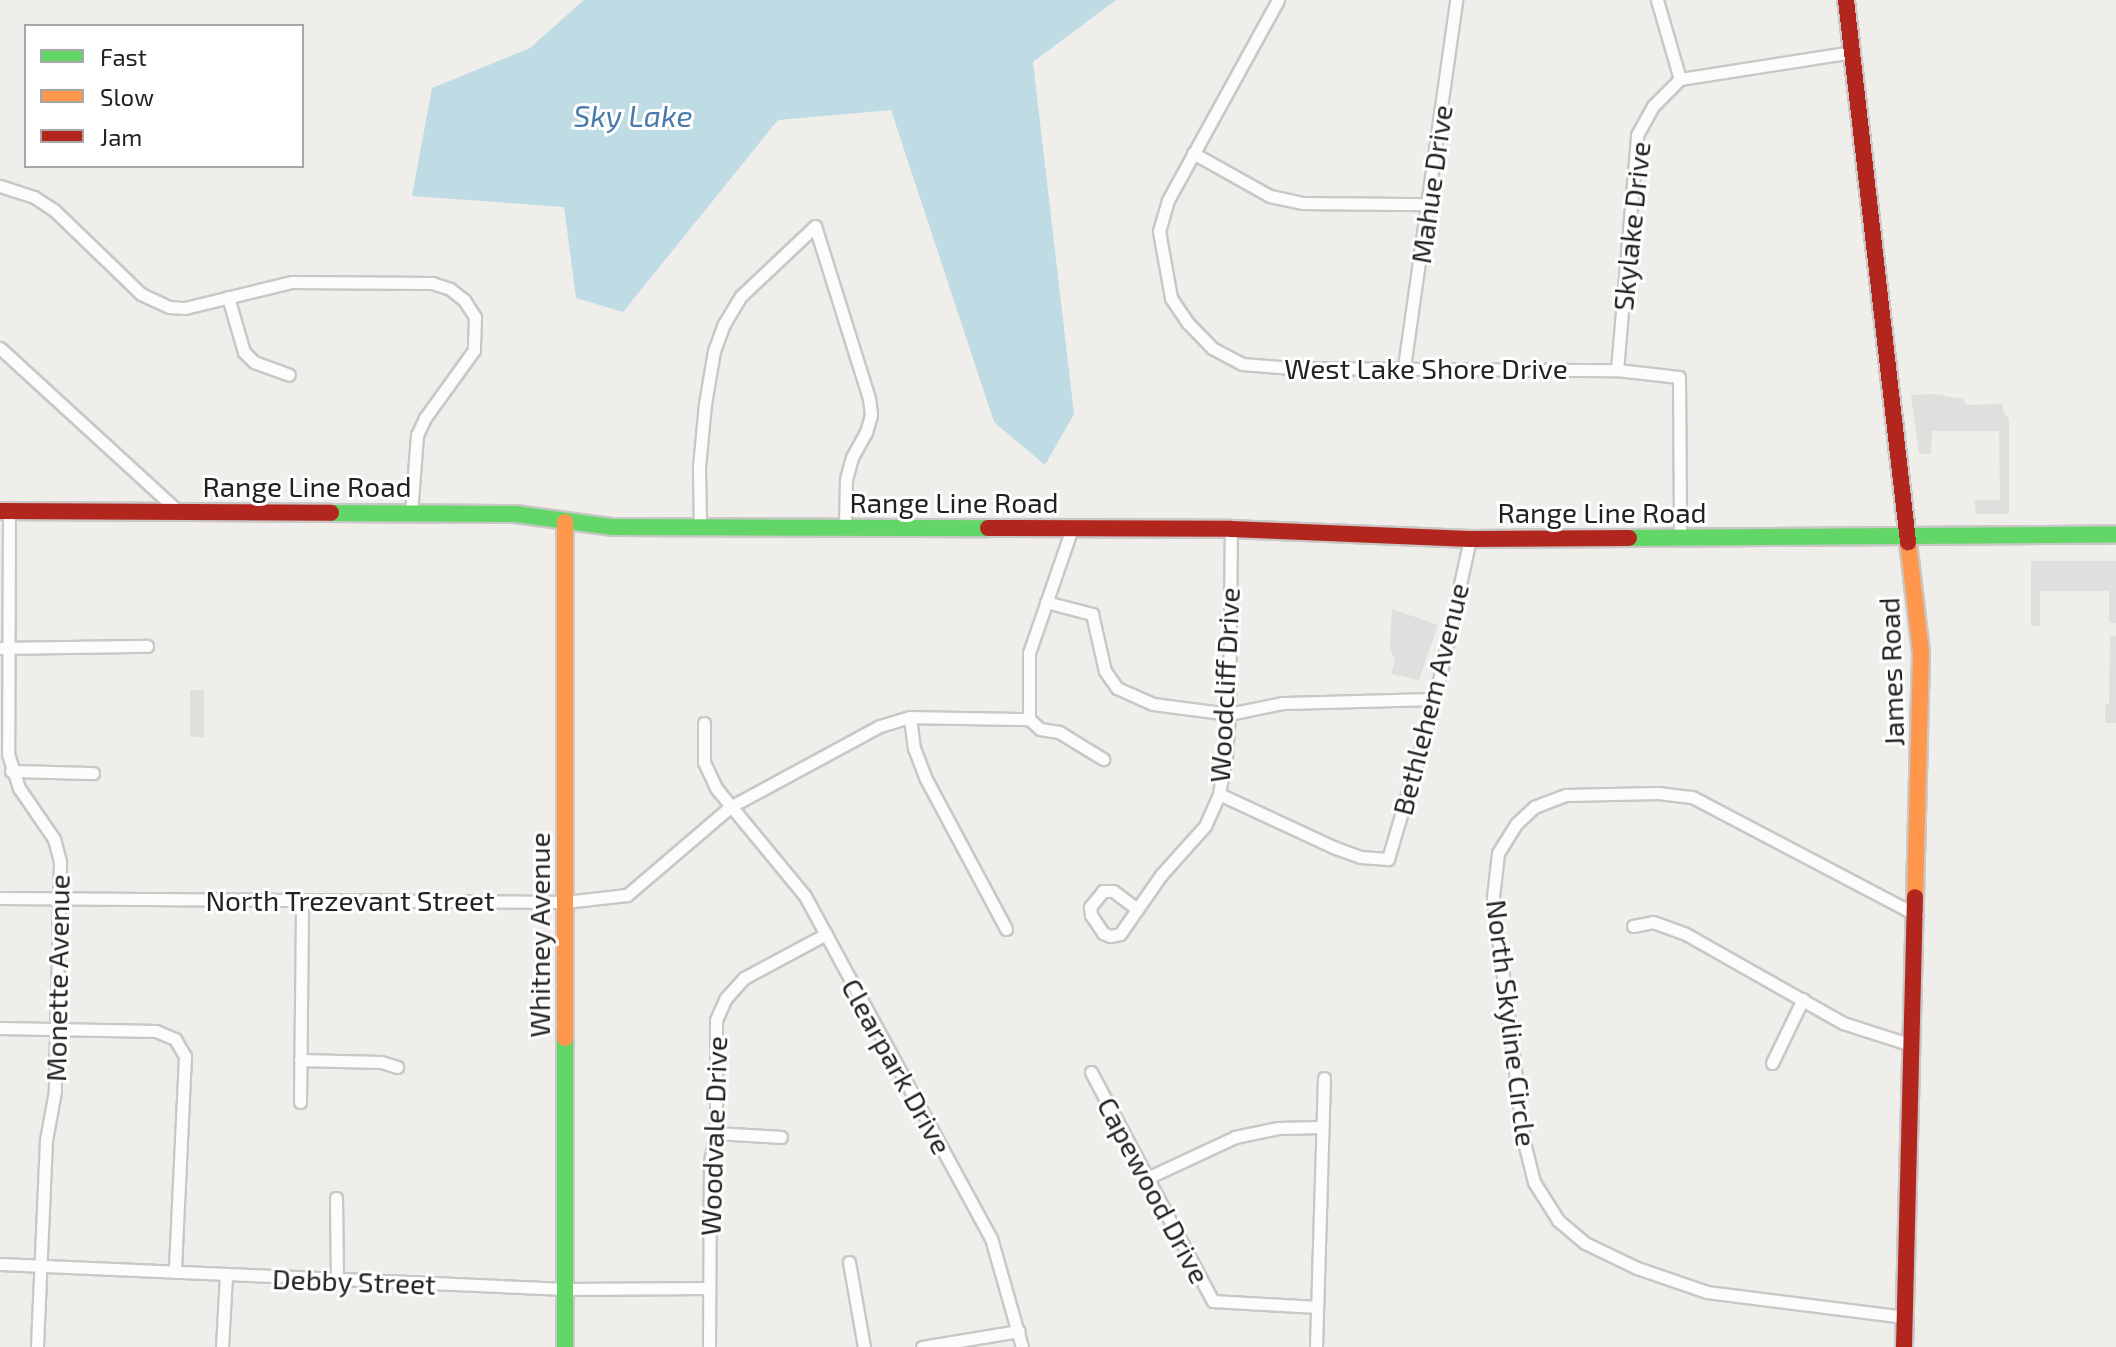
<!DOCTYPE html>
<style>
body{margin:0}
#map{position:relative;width:2116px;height:1347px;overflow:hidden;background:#f0eeeb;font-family:"Exo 2",sans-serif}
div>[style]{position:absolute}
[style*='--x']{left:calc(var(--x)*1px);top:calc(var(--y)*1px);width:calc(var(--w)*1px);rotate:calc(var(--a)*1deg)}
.parking>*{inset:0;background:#e0dfde;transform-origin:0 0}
.water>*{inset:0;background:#bfdbe3}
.roads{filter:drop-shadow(2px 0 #c9c8c7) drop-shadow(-2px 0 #c9c8c7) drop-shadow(0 2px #c9c8c7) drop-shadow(0 -2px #c9c8c7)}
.street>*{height:11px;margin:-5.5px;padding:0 5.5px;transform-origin:5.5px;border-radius:5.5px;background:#fdfcfc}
.fast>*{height:16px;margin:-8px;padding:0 8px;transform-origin:8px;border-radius:8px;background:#63d668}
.slow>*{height:16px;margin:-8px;padding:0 8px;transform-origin:8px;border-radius:8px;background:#ff974d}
.jam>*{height:16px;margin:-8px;padding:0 8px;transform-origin:8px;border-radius:8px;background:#b3261e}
span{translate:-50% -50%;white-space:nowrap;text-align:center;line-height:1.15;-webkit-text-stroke:6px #fff;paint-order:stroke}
.street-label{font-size:28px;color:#222}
.water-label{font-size:30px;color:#4a7aab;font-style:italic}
.legend{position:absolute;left:24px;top:24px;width:280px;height:144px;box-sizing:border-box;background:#fff;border:2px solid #a7a7a7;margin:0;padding:10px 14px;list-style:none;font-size:24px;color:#222}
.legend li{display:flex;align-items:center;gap:16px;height:40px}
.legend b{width:40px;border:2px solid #a7a7a7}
</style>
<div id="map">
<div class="parking">
<i style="clip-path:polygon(1934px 394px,1963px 399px,1966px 405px,2003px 404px,2003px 412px,2009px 419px,2009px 514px,1976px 514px,1974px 500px,2000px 500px,1999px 431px,1932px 431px,1931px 454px,1919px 454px,1911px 395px)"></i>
<i style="clip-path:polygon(2031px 561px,2116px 561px,2116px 623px,2109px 623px,2109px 591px,2040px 591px,2040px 626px,2031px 626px)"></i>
<i style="clip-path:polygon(1392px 609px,1438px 625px,1419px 680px,1391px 674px,1395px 660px,1390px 648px)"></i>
<i style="clip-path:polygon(2110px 636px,2116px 636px,2116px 723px,2105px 723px,2105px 705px,2109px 704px)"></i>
<i style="left:190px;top:690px;width:14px;height:47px"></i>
</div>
<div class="water">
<i style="clip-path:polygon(584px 0,1116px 0,1033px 62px,1074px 414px,1045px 465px,994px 422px,891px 110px,778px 120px,623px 312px,576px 298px,564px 207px,412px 196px,432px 88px,530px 48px)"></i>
</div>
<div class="roads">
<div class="street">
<i style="--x:1278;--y:0;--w:228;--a:118.8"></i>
<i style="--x:1168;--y:200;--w:32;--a:106"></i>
<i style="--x:1159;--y:231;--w:68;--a:79.8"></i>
<i style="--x:1171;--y:298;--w:30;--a:56"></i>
<i style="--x:1188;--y:323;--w:35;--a:46"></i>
<i style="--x:1212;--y:348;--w:34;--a:28"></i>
<i style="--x:1242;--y:364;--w:50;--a:4.6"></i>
<i style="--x:1292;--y:368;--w:325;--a:0.4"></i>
<i style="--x:1617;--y:370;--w:62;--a:6.4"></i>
<i style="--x:1679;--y:377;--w:161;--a:89.6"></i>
<i style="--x:1657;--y:0;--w:82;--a:73.8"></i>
<i style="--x:1193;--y:153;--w:88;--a:29.2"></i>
<i style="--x:1270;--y:196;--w:34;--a:12"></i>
<i style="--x:1303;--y:203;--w:126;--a:0.5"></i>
<i style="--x:0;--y:186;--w:36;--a:18"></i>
<i style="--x:34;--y:197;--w:24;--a:33"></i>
<i style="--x:54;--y:210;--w:121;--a:44"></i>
<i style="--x:141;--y:294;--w:31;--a:25"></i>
<i style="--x:169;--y:307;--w:16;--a:4"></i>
<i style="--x:185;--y:308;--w:110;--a:-13.7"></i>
<i style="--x:292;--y:282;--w:140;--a:0.4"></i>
<i style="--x:432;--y:283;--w:19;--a:18"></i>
<i style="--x:450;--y:289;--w:18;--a:38"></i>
<i style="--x:464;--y:300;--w:20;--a:57"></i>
<i style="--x:475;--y:317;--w:33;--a:92"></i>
<i style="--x:474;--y:350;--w:84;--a:125.8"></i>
<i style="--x:425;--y:418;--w:19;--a:115"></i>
<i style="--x:417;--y:435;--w:78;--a:94.4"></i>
<i style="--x:228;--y:297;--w:57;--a:73.8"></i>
<i style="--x:244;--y:352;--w:14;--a:45"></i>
<i style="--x:254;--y:362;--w:37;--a:20"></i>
<i style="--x:0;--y:348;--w:241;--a:42.5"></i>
<i style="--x:1404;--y:367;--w:371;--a:-81.9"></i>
<i style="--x:1617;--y:370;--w:236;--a:-85.1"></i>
<i style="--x:1637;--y:135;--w:33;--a:-61"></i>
<i style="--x:1653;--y:106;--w:38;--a:-45"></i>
<i style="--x:1680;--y:79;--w:174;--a:-8.9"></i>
<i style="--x:9;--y:511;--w:243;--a:90.2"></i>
<i style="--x:8;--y:754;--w:36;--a:72"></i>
<i style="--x:19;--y:788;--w:62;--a:55.5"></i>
<i style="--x:54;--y:839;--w:24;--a:75"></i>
<i style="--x:60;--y:862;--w:229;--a:91.3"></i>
<i style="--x:55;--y:1091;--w:50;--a:100.4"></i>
<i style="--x:46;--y:1140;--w:207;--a:92.5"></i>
<i style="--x:700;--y:527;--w:60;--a:-91"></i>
<i style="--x:699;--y:467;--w:63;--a:-84.6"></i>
<i style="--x:705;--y:404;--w:54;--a:-80.4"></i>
<i style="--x:714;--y:351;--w:29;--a:-70"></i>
<i style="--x:724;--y:324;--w:33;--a:-59"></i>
<i style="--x:741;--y:296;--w:102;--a:-43.4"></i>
<i style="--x:815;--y:226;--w:180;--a:72.6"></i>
<i style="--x:869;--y:398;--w:17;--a:83"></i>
<i style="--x:871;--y:415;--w:18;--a:106"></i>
<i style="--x:866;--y:432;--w:29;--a:119"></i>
<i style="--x:852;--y:457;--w:23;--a:105"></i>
<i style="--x:846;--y:479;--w:49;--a:91.2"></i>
<i style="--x:1046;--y:602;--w:48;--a:14.6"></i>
<i style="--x:1092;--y:614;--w:58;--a:77.2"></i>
<i style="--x:1105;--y:671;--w:21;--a:55"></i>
<i style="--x:1117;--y:688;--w:39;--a:24"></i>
<i style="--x:1153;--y:704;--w:77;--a:7.5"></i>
<i style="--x:1229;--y:714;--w:54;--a:-11.7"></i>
<i style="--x:1282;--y:703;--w:153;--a:-1.5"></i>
<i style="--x:0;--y:648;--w:147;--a:-0.8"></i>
<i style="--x:910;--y:717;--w:31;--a:83"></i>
<i style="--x:914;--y:748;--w:33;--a:69"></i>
<i style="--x:926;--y:779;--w:170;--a:61.9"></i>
<i style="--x:1029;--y:719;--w:66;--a:-90"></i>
<i style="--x:1029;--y:653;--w:132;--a:-71"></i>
<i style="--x:1029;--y:719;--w:15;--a:42"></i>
<i style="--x:1040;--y:729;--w:19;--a:9"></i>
<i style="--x:1059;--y:732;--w:52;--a:31.5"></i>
<i style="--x:704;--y:723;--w:39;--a:90"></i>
<i style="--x:704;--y:762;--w:29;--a:65"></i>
<i style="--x:716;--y:788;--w:140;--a:50.5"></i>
<i style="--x:805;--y:896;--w:389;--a:61.5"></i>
<i style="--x:991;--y:1238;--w:113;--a:74.1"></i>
<i style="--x:11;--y:771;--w:82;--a:1.4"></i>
<i style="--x:1219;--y:794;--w:126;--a:24.9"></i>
<i style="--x:1333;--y:847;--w:29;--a:20"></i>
<i style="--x:1360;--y:857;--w:28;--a:4"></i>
<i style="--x:1388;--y:859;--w:167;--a:-73.6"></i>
<i style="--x:1435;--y:699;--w:164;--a:-77.7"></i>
<i style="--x:0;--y:898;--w:565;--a:0.41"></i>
<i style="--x:565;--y:902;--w:62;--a:-6.4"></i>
<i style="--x:627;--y:895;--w:135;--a:-40.5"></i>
<i style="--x:730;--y:807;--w:170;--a:-28.4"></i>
<i style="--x:880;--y:726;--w:31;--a:-17"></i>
<i style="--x:910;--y:717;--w:119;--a:1"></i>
<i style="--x:1137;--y:909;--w:30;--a:-143"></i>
<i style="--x:1113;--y:891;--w:10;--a:180"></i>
<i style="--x:1103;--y:891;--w:21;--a:129"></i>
<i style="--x:1090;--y:907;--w:8;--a:83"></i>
<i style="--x:1091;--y:915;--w:22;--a:56"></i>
<i style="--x:1103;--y:933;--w:8;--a:23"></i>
<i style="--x:1110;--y:936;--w:10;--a:-11"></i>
<i style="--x:1120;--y:934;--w:72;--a:-55.2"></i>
<i style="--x:1161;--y:875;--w:66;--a:-48.1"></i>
<i style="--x:1205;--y:826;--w:35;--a:-66"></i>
<i style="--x:1219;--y:794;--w:39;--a:-80"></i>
<i style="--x:1226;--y:756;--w:42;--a:-85.9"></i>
<i style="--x:1229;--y:714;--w:185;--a:-89.4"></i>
<i style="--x:1633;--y:926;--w:20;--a:-11"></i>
<i style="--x:1653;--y:922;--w:33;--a:20"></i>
<i style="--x:1684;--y:933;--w:183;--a:29.5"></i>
<i style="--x:1843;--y:1023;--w:72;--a:17.7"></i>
<i style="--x:0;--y:1028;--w:156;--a:1.1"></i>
<i style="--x:156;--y:1031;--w:21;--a:23"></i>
<i style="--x:175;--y:1039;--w:20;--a:60"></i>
<i style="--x:185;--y:1056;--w:216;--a:92.7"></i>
<i style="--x:300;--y:1060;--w:81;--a:1.4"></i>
<i style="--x:381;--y:1062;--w:17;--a:17"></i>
<i style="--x:1772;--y:1063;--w:71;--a:-64.2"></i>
<i style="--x:1091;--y:1072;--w:259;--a:62"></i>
<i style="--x:1213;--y:1301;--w:104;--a:3.3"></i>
<i style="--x:300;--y:1102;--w:202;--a:-89.4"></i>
<i style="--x:716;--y:1133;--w:65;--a:3.5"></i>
<i style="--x:1145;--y:1179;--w:99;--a:-25"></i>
<i style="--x:1235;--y:1137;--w:44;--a:-11.8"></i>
<i style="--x:1278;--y:1128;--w:44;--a:-1.3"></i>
<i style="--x:336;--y:1198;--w:82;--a:89.3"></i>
<i style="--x:849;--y:1262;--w:86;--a:80"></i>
<i style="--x:0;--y:1264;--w:566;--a:2.53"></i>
<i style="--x:565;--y:1289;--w:143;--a:-0.4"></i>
<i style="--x:1905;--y:1317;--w:200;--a:-172.8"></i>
<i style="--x:1707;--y:1292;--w:74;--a:-161.1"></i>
<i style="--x:1637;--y:1268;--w:58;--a:-154.3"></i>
<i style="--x:1585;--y:1243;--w:35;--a:-140"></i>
<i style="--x:1558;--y:1220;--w:45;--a:-122.3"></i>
<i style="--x:1534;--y:1182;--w:41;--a:-104"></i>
<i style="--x:1524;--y:1142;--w:247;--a:-97.2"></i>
<i style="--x:1493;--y:897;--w:44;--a:-83.5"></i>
<i style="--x:1498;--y:853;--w:34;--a:-58"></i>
<i style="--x:1516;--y:824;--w:25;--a:-43"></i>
<i style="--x:1534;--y:807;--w:34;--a:-21"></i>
<i style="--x:1566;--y:795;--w:92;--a:-1.2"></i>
<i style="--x:1658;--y:793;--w:34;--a:7"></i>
<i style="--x:1692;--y:797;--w:254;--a:27.7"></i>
<i style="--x:222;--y:1347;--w:71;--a:-86.8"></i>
<i style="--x:709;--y:1347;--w:185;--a:-89.7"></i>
<i style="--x:710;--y:1162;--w:30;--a:-78"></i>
<i style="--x:716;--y:1133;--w:113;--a:-90"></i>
<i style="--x:716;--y:1020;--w:24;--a:-66"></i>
<i style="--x:726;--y:998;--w:27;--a:-48"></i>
<i style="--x:744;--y:978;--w:93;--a:-28.2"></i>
<i style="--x:922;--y:1347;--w:98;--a:-9.4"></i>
<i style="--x:1316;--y:1347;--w:269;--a:-88.3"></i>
</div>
<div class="fast">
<i style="--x:331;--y:513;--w:184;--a:0.3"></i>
<i style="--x:515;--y:514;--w:99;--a:7.6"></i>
<i style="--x:613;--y:527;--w:375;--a:0.2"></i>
<i style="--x:1629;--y:538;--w:487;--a:-0.4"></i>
<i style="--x:565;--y:1038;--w:309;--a:90"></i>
</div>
<div class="slow">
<i style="--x:565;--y:522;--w:516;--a:90"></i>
<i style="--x:1908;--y:542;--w:112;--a:83.3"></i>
<i style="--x:1921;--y:653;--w:244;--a:91.4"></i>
</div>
<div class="jam">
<i style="--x:1846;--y:0;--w:546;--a:83.47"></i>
<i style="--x:0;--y:511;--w:331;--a:0.3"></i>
<i style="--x:988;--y:528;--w:243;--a:0.2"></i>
<i style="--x:1231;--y:529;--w:239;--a:2.4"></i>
<i style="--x:1470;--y:539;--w:159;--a:-0.4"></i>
<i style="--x:1904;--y:1347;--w:450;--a:-88.6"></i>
</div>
</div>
<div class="street-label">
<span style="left:1431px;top:184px;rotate:-82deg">Mahue Drive</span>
<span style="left:1631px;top:226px;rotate:-84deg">Skylake Drive</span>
<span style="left:1426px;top:368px">West Lake Shore Drive</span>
<span style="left:307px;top:486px">Range Line Road</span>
<span style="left:954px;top:502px">Range Line Road</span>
<span style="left:1602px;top:512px">Range Line Road</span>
<span style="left:1891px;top:672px;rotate:-92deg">James Road</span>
<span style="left:1224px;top:685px;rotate:-87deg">Woodcliff Drive</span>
<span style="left:1430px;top:699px;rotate:-76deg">Bethlehem Avenue</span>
<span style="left:350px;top:900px">North Trezevant Street</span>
<span style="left:539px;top:935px;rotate:-90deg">Whitney Avenue</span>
<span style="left:57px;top:978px;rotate:-89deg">Monette Avenue</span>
<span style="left:1512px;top:1023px;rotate:83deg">North Skyline Circle</span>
<span style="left:897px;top:1066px;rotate:61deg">Clearpark Drive</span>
<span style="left:713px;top:1136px;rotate:-88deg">Woodvale Drive</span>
<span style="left:1154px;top:1190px;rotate:62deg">Capewood Drive</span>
<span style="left:354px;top:1281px;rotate:2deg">Debby Street</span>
</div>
<div class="water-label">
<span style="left:633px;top:115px">Sky Lake</span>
</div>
<ul class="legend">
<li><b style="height:10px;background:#63d668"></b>Fast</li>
<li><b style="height:10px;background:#ff974d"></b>Slow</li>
<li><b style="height:10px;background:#b3261e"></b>Jam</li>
</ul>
</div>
